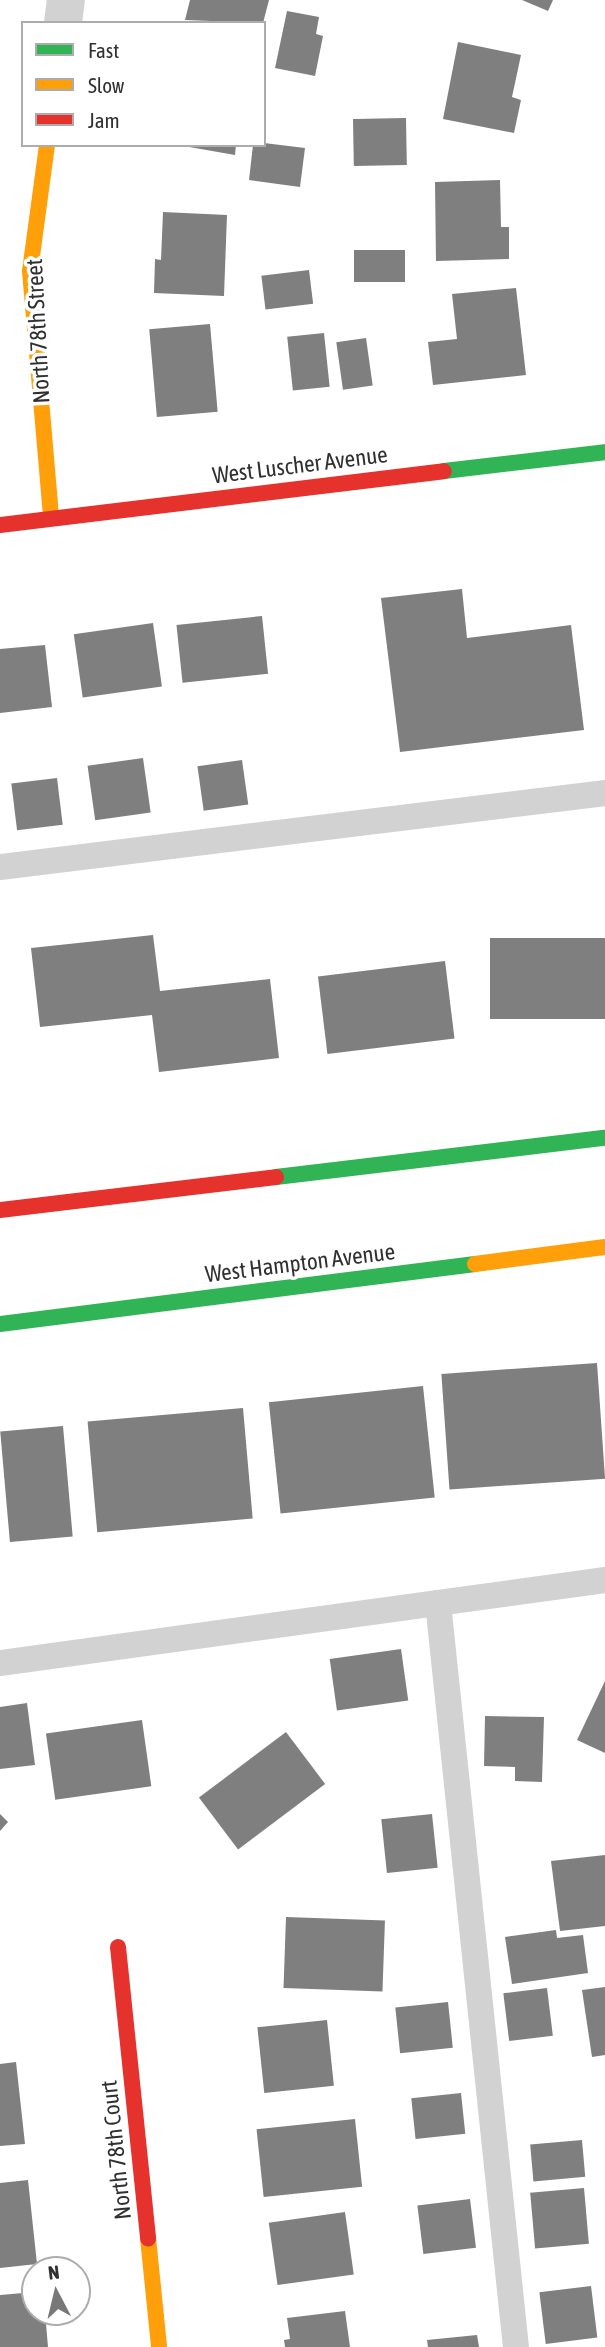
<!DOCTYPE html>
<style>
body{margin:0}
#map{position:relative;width:605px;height:2347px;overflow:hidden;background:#fff;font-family:"Asap Condensed",sans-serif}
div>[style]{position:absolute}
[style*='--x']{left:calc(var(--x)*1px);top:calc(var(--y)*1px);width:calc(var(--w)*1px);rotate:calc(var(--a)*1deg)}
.building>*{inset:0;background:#7f7f7f;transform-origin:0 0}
.lane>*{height:26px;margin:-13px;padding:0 13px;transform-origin:13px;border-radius:13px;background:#d2d2d2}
.street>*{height:38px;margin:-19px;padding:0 19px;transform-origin:19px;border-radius:19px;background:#d2d2d2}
.fast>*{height:16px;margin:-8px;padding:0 8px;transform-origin:8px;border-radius:8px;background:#30b455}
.slow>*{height:16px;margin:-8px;padding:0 8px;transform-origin:8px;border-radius:8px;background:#ff9f0a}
.jam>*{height:16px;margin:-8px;padding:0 8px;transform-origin:8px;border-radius:8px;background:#e5322d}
span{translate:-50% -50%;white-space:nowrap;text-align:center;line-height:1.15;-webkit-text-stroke:7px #fff;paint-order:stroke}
.street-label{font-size:23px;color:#303030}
.legend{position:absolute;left:21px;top:21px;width:245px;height:126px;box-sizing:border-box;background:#fff;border:2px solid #acacac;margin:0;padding:9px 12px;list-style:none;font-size:21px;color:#303030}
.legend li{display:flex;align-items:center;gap:14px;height:35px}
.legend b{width:35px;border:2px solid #acacac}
.north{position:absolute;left:21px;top:2256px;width:70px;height:70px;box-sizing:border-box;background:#fff;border:2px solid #acacac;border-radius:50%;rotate:353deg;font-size:19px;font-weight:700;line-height:28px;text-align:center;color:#303030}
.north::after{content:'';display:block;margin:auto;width:24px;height:32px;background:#787878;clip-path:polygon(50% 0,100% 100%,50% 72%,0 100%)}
</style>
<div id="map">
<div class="building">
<i style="clip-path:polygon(190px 0,269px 0,263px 23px,185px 20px)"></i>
<i style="clip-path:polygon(522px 0,553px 0,548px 11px)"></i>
<i style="clip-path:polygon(287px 11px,319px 17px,316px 34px,323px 36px,315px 76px,275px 68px)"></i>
<i style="clip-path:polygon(458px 42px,521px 55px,512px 97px,521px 100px,514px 133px,443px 119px)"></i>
<i style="left:406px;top:118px;width:47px;height:53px;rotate:89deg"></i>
<i style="clip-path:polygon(264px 143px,305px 148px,300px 187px,249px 180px,253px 145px)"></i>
<i style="clip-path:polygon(178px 145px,236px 145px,235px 155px)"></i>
<i style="clip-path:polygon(500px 180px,501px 227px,509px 227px,509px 259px,436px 261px,435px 182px)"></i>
<i style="clip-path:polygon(163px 212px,227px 215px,224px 296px,154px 293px,155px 259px,161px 260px)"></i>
<i style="left:354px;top:250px;width:51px;height:32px"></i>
<i style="left:309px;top:270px;width:34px;height:48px;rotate:83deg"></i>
<i style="clip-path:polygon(516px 288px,526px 375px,433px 385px,428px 342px,457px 339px,452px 294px)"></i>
<i style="left:210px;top:324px;width:88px;height:61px;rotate:85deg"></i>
<i style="left:324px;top:333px;width:54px;height:37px;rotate:84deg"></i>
<i style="left:366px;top:338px;width:48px;height:30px;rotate:82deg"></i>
<i style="clip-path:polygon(462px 589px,467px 638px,571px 625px,584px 730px,400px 752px,381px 598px)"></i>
<i style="left:262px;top:616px;width:58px;height:86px;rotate:84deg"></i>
<i style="left:153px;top:623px;width:64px;height:80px;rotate:82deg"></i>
<i style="clip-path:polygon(45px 645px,52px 707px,0 713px,0 649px)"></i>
<i style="left:143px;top:758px;width:55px;height:56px;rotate:82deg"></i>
<i style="left:242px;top:760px;width:45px;height:45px;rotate:82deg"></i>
<i style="left:57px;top:778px;width:47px;height:46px;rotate:83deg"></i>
<i style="clip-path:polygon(153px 935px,160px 991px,270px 979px,279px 1058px,159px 1072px,152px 1015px,40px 1027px,31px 948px)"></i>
<i style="left:605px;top:938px;width:81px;height:115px;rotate:90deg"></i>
<i style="left:445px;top:961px;width:78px;height:128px;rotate:83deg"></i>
<i style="left:597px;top:1363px;width:116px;height:156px;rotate:86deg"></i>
<i style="left:423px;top:1386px;width:112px;height:155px;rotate:84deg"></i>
<i style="left:243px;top:1408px;width:111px;height:156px;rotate:85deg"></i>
<i style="left:63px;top:1426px;width:111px;height:63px;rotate:85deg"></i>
<i style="left:401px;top:1649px;width:52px;height:72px;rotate:82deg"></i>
<i style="clip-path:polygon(605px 1681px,605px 1753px,577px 1740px)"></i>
<i style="clip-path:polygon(27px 1703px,35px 1765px,0 1769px,0 1707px)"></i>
<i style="clip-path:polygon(485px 1716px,544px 1717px,542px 1782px,515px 1781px,515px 1767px,484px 1766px)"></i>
<i style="left:142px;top:1720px;width:67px;height:97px;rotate:82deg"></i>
<i style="left:286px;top:1732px;width:65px;height:109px;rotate:53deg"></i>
<i style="clip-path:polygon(0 1814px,8px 1822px,0 1831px)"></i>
<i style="left:432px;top:1814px;width:54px;height:51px;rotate:84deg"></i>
<i style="clip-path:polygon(605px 1855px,605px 1926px,560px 1931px,551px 1861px)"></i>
<i style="left:286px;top:1917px;width:99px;height:71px;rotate:2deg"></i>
<i style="clip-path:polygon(556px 1930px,557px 1938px,583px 1935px,588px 1973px,512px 1984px,505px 1937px)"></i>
<i style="clip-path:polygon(605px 1987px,605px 2055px,592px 2057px,582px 1990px)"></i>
<i style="left:547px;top:1988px;width:48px;height:44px;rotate:83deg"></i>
<i style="left:448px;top:2002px;width:46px;height:53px;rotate:84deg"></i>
<i style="left:327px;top:2020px;width:66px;height:70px;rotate:84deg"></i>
<i style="clip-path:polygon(16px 2062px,25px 2144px,0 2146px,0 2064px)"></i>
<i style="left:461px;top:2093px;width:41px;height:50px;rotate:84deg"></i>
<i style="left:355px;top:2119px;width:68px;height:99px;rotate:84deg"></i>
<i style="left:582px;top:2140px;width:37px;height:52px;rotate:85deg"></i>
<i style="clip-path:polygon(28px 2180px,37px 2264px,0 2268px,0 2183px)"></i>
<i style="left:584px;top:2188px;width:56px;height:54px;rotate:85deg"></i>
<i style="left:470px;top:2199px;width:49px;height:53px;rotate:83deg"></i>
<i style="left:345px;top:2212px;width:63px;height:77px;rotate:82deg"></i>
<i style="left:591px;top:2286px;width:52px;height:52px;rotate:83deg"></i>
<i style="clip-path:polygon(35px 2292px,35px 2312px,45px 2312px,48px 2347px,0 2347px,0 2295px)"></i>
<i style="clip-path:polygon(345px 2311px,350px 2347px,285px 2347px,284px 2340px,290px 2339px,287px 2318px)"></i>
<i style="clip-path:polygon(477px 2335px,479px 2347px,428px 2347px,427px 2340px)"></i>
</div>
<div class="lane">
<i style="--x:0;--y:867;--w:610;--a:-6.97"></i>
<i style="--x:438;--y:1603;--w:748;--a:84.02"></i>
<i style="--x:0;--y:1663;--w:611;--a:-7.81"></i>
</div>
<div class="street">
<i style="--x:63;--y:23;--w:23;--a:-83"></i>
</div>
<div class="fast">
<i style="--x:444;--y:471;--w:162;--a:-6.7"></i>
<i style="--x:276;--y:1177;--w:331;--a:-6.8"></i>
<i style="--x:0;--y:1324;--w:479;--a:-7.2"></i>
</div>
<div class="slow">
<i style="--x:47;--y:145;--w:127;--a:97.7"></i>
<i style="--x:30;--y:271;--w:248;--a:85.1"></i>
<i style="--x:475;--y:1264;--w:131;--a:-7.5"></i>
<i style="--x:148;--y:2238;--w:110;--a:84.2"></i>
</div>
<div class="jam">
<i style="--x:0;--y:525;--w:447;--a:-6.9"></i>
<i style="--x:0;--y:1210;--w:278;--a:-6.8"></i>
<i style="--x:118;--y:1947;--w:293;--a:84.1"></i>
</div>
<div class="street-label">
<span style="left:38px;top:331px;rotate:-93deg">North 78th Street</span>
<span style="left:300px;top:465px;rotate:-7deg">West Luscher Avenue</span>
<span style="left:300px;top:1263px;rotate:-7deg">West Hampton Avenue</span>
<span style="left:116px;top:2150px;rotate:-96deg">North 78th Court</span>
</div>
<ul class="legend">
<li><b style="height:9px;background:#30b455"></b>Fast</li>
<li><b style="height:9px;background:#ff9f0a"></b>Slow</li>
<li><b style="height:9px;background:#e5322d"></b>Jam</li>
</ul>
<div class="north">N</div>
</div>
